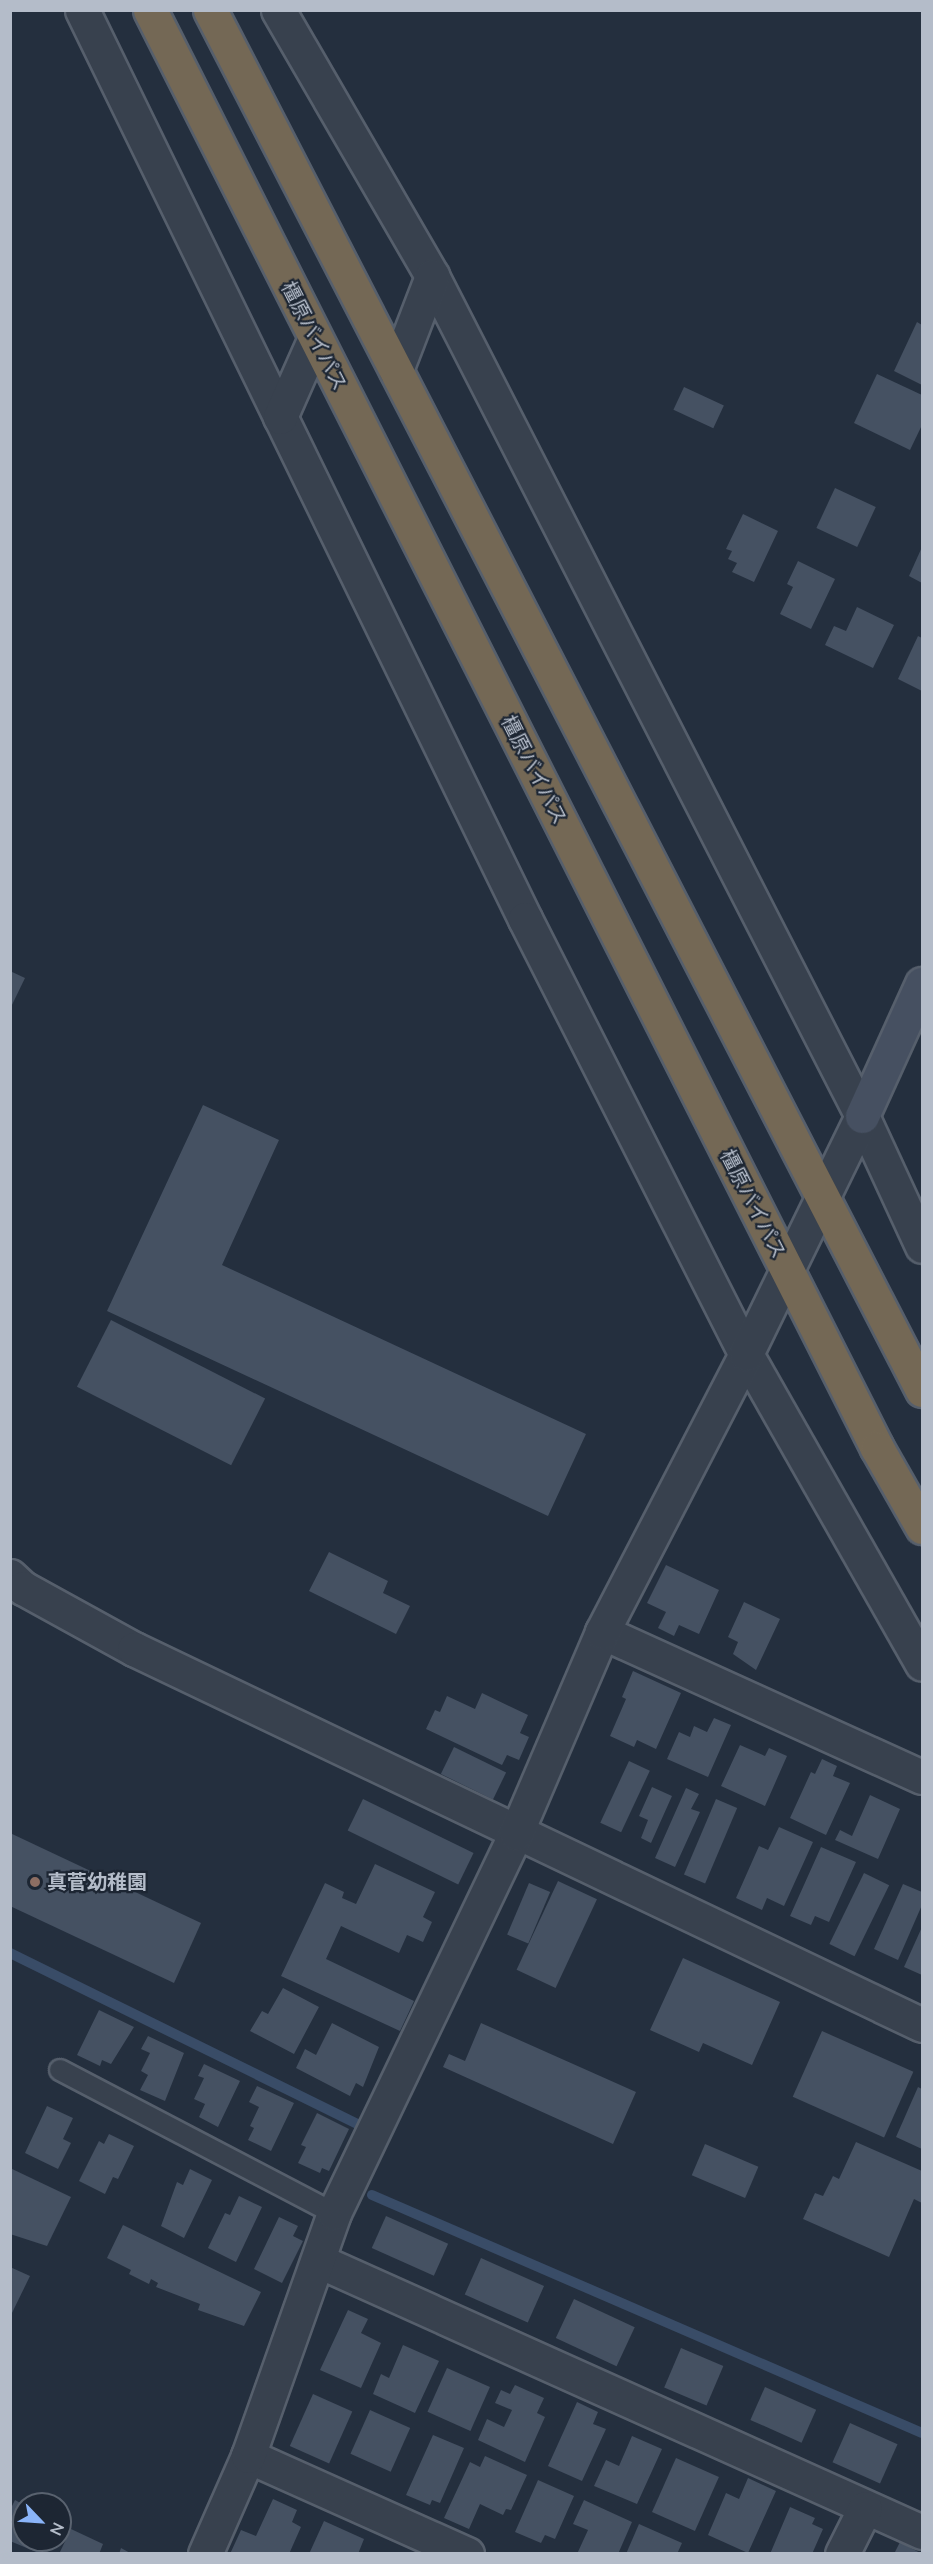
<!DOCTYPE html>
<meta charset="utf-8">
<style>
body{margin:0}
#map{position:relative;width:933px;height:2564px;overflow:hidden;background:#242f3e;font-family:"Nunito Sans","Noto Sans JP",sans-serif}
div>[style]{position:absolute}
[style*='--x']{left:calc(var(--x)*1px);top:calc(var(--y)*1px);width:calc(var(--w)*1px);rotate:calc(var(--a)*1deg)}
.stream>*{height:10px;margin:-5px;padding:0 5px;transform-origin:5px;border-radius:5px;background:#394c67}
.building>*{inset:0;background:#455162;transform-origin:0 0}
.roads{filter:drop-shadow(2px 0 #565f6c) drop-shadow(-2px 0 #565f6c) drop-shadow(0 2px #565f6c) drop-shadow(0 -2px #565f6c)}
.lane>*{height:20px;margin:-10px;padding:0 10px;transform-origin:10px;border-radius:10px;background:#38414e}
.street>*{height:33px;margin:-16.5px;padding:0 16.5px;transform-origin:16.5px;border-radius:16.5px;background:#38414e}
.secondary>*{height:33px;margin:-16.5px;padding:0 16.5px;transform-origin:16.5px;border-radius:16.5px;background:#465061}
.highway>*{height:33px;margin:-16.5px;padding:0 16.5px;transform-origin:16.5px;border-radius:16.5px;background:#746855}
.dots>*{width:16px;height:16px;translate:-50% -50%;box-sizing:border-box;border:3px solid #1d2633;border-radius:50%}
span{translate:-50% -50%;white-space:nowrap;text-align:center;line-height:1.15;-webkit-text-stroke:4.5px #1d2633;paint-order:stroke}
.street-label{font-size:20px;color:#b4bcc9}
.poi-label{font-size:20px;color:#b4bcc9;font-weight:700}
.left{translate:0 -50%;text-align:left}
.frame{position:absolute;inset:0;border:12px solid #b4bcc9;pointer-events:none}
.north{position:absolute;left:12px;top:2492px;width:60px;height:60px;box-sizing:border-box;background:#1d2633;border:2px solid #59626f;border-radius:50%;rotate:115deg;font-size:16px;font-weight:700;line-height:24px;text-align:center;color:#b4bcc9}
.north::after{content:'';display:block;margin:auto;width:21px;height:27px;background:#8ab4f8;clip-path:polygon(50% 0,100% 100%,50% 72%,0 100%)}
</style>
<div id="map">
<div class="stream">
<i style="--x:10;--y:1953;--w:386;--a:26.2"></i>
<i style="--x:372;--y:2195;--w:599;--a:23.4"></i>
</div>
<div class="building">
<i style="clip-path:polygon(917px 322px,922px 325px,922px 385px,894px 371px)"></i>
<i style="clip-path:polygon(877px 374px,922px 395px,922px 425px,910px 450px,854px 423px)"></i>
<i style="left:684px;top:387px;width:44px;height:25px;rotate:25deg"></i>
<i style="left:835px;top:488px;width:45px;height:44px;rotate:25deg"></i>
<i style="clip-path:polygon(743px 514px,778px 531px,754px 582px,732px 572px,737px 563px,728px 559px,732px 551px,726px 549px)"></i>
<i style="clip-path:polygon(922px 547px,922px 583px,909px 576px)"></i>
<i style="clip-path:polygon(798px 561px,835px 579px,811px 629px,780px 614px,793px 587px,787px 584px)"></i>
<i style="clip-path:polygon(857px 607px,894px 625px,873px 668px,825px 645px,834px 626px,846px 631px)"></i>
<i style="clip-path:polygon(918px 636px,922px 638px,922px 691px,898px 679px)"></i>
<i style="clip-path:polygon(10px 971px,25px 978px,10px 1009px)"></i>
<i style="clip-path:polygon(203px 1105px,279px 1140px,222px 1265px,586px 1434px,548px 1516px,107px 1311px)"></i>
<i style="left:111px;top:1320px;width:173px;height:75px;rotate:27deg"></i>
<i style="clip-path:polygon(329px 1552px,388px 1581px,383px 1593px,410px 1606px,396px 1634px,309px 1591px)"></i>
<i style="clip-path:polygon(666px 1565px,719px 1590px,699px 1634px,679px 1625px,674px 1636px,658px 1628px,666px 1612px,647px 1603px)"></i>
<i style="clip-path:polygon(744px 1602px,780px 1619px,756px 1670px,733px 1654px,738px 1642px,728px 1637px)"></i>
<i style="clip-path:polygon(633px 1671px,681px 1693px,656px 1749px,637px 1740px,634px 1747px,610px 1736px,626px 1699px,622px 1697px)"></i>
<i style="clip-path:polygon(482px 1693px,528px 1715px,520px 1733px,529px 1737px,519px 1760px,507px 1755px,502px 1765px,426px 1729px,435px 1710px,440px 1712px,447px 1696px,475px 1709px)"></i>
<i style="clip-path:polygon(714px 1718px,731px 1725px,708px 1777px,667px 1759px,679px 1732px,690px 1737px,694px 1726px,707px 1732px)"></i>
<i style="clip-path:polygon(740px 1745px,765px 1756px,769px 1748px,787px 1756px,765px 1806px,721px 1786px)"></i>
<i style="left:454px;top:1747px;width:58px;height:30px;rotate:26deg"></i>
<i style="clip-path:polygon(822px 1759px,837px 1766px,833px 1776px,850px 1783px,826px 1835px,790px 1818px,811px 1772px,815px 1774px)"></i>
<i style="left:629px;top:1761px;width:23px;height:68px;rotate:25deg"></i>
<i style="clip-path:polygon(652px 1787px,672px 1796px,651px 1843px,641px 1838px,648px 1820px,639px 1816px)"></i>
<i style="clip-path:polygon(686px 1788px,699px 1794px,691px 1809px,700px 1812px,675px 1867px,655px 1858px)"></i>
<i style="clip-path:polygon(870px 1795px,900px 1809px,878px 1859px,835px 1840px,840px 1830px,852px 1836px)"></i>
<i style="left:363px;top:1799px;width:123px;height:35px;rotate:26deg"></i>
<i style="left:716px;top:1799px;width:23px;height:82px;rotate:23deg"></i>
<i style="clip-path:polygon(779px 1827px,813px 1842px,784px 1906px,767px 1898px,762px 1910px,736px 1898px,759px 1846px,768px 1850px)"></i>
<i style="clip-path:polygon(10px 1833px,201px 1923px,174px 1983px,10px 1906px)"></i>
<i style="clip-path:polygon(821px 1847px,856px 1862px,829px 1922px,815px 1916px,811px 1925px,790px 1916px)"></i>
<i style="clip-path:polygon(375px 1864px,435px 1892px,423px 1917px,432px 1922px,423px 1942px,407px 1935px,399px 1953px,341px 1926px,326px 1959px,414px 2001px,400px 2031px,281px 1976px,325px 1883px,344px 1892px,342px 1898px,356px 1904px)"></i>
<i style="left:864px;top:1873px;width:28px;height:79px;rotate:26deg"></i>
<i style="left:558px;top:1881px;width:43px;height:98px;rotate:25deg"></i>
<i style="left:529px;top:1883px;width:23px;height:56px;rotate:23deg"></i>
<i style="clip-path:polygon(903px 1884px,922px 1892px,922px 1905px,898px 1960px,874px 1949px)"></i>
<i style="clip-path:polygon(922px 1927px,922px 1975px,904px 1967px)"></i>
<i style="clip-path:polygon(683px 1958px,780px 2002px,752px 2065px,703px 2043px,699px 2052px,650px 2030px)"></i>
<i style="clip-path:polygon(283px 1988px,319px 2007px,294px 2054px,250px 2031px,262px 2011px,268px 2014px)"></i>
<i style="clip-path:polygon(99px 2010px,134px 2027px,111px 2064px,102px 2060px,100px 2066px,77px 2055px)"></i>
<i style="clip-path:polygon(332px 2023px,379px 2047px,363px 2087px,356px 2083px,350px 2096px,296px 2068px,305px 2049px,316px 2055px)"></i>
<i style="clip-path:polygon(481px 2023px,636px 2092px,613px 2144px,443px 2067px,449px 2054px,465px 2061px)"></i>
<i style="left:822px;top:2031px;width:100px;height:72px;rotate:24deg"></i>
<i style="clip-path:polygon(148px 2036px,184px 2053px,165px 2101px,140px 2090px,148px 2075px,141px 2071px,150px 2053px,141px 2049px)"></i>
<i style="clip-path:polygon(204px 2064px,240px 2081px,218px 2127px,199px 2117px,205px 2104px,194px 2099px,204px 2078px,198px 2076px)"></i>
<i style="clip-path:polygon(257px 2086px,294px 2103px,271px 2151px,248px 2140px,254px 2128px,250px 2126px,259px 2107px,249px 2102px)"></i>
<i style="clip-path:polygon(918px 2087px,922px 2089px,922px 2149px,896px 2137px)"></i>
<i style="clip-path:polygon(47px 2106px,73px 2118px,63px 2139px,71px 2143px,58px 2169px,25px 2153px)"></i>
<i style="clip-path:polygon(317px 2113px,349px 2129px,329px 2171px,322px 2168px,320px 2173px,298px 2163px,306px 2147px,301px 2145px)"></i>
<i style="clip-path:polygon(109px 2134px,134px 2146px,118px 2179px,113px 2177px,105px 2194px,79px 2181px,99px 2141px,104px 2144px)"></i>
<i style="clip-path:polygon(856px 2142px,922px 2171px,922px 2203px,914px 2199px,889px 2257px,803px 2219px,815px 2193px,823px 2196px,833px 2176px,839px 2179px)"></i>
<i style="left:705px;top:2144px;width:58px;height:34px;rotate:23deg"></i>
<i style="clip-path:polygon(10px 2168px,71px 2197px,47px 2246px,10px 2234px)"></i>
<i style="clip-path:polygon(190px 2169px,212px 2180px,184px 2238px,161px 2226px,177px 2182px,183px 2185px)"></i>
<i style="clip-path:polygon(239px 2196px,262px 2207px,236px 2262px,208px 2248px,225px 2213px,230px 2215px)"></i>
<i style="left:386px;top:2216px;width:68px;height:35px;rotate:24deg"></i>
<i style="clip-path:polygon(279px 2217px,298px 2226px,293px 2236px,303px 2241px,282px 2283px,254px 2269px)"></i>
<i style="clip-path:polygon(123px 2225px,261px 2292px,244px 2326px,198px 2310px,200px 2304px,156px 2287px,158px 2283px,151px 2279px,149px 2284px,129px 2274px,131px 2270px,107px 2258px)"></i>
<i style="left:481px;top:2258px;width:69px;height:40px;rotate:24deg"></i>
<i style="clip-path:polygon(10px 2267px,30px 2276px,10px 2317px)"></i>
<i style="left:574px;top:2299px;width:67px;height:43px;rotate:25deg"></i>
<i style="clip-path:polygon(348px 2310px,368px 2319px,361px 2333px,381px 2343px,361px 2388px,320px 2370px)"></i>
<i style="clip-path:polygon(403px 2345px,439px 2361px,415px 2413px,373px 2394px,381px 2374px,389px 2378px)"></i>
<i style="left:681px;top:2348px;width:46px;height:43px;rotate:23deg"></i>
<i style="left:447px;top:2368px;width:47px;height:48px;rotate:24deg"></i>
<i style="clip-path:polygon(515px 2385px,544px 2398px,537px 2413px,545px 2417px,525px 2462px,478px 2440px,487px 2419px,504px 2427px,512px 2410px,495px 2403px,501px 2390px,510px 2394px)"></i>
<i style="left:765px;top:2387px;width:56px;height:36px;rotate:24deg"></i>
<i style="left:313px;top:2394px;width:43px;height:57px;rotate:24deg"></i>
<i style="clip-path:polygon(577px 2402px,598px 2412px,593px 2424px,606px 2429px,582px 2481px,548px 2466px)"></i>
<i style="left:370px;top:2410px;width:44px;height:48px;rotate:24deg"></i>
<i style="left:850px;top:2423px;width:52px;height:43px;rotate:24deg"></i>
<i style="clip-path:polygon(433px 2435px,464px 2448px,440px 2503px,432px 2500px,430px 2505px,406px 2495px)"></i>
<i style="clip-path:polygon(632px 2436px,662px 2449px,637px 2504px,594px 2486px,606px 2460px,619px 2466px)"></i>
<i style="clip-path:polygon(485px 2456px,527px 2475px,511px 2510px,506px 2509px,503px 2515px,480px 2504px,469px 2529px,444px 2518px,470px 2462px,480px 2467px)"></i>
<i style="left:676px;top:2458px;width:47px;height:59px;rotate:24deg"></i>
<i style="clip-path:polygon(748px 2478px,776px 2491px,748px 2553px,708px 2535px,726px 2493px,739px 2499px)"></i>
<i style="clip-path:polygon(538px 2480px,574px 2496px,555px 2539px,545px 2535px,541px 2543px,515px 2532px)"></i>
<i style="clip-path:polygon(273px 2499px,297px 2510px,292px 2522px,301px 2527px,289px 2554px,230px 2554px,241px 2530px,256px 2536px)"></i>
<i style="clip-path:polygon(15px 2500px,24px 2505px,24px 2540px,47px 2540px,41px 2554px,10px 2541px,10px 2510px)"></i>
<i style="clip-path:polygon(584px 2500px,632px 2522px,618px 2554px,577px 2554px,588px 2530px,573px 2524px)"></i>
<i style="clip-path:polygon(790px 2507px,815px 2518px,812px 2524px,823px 2529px,812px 2554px,770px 2554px)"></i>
<i style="clip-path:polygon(324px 2521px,364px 2539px,358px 2554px,309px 2554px)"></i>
<i style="clip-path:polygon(639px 2524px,682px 2543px,677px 2554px,626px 2554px)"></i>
<i style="clip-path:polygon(71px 2529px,103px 2544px,99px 2554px,59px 2554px)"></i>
<i style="clip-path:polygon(900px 2542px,922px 2554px,894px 2554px)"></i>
<i style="clip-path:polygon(121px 2548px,132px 2554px,119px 2554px)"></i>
</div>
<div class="roads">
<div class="lane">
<i style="--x:60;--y:2070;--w:309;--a:27.6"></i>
</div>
<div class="street">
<i style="--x:82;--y:10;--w:1011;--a:64.02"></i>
<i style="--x:525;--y:919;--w:488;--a:63.1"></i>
<i style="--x:746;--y:1354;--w:356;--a:60.4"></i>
<i style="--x:278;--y:10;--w:307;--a:59.9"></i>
<i style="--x:432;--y:276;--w:944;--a:62.89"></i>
<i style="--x:862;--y:1116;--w:143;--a:65.2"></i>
<i style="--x:396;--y:370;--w:101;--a:-69"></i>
<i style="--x:280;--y:417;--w:86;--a:-66.1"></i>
<i style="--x:10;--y:1576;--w:18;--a:43"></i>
<i style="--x:23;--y:1588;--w:127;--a:28.8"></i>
<i style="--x:134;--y:1649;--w:873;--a:25.51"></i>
<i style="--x:602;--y:1632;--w:351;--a:24.4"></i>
<i style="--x:319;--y:2261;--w:661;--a:24.2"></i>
<i style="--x:248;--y:2456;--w:240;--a:24.1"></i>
<i style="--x:205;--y:2554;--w:107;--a:-66.3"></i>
<i style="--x:248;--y:2456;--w:258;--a:-70.5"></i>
<i style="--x:334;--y:2213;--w:421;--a:-64.4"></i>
<i style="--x:516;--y:1833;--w:219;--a:-66.8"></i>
<i style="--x:602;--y:1632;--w:313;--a:-62.6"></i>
<i style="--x:746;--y:1354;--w:265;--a:-64"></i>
<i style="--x:842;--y:2554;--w:51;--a:-63.4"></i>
</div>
<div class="secondary">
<i style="--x:862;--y:1116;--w:145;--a:-65.6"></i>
</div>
<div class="highway">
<i style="--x:150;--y:10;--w:1611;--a:63.18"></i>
<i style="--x:877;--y:1448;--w:91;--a:60.3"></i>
<i style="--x:210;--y:10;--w:1553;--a:62.71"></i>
</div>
</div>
<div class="dots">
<i style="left:35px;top:1882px;background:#8d6e63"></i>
</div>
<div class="street-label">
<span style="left:314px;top:336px;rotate:63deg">橿原バイパス</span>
<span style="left:534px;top:770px;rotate:63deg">橿原バイパス</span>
<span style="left:753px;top:1204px;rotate:63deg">橿原バイパス</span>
</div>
<div class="poi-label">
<span class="left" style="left:47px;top:1882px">真菅幼稚園</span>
</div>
<div class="frame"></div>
<div class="north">N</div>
</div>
